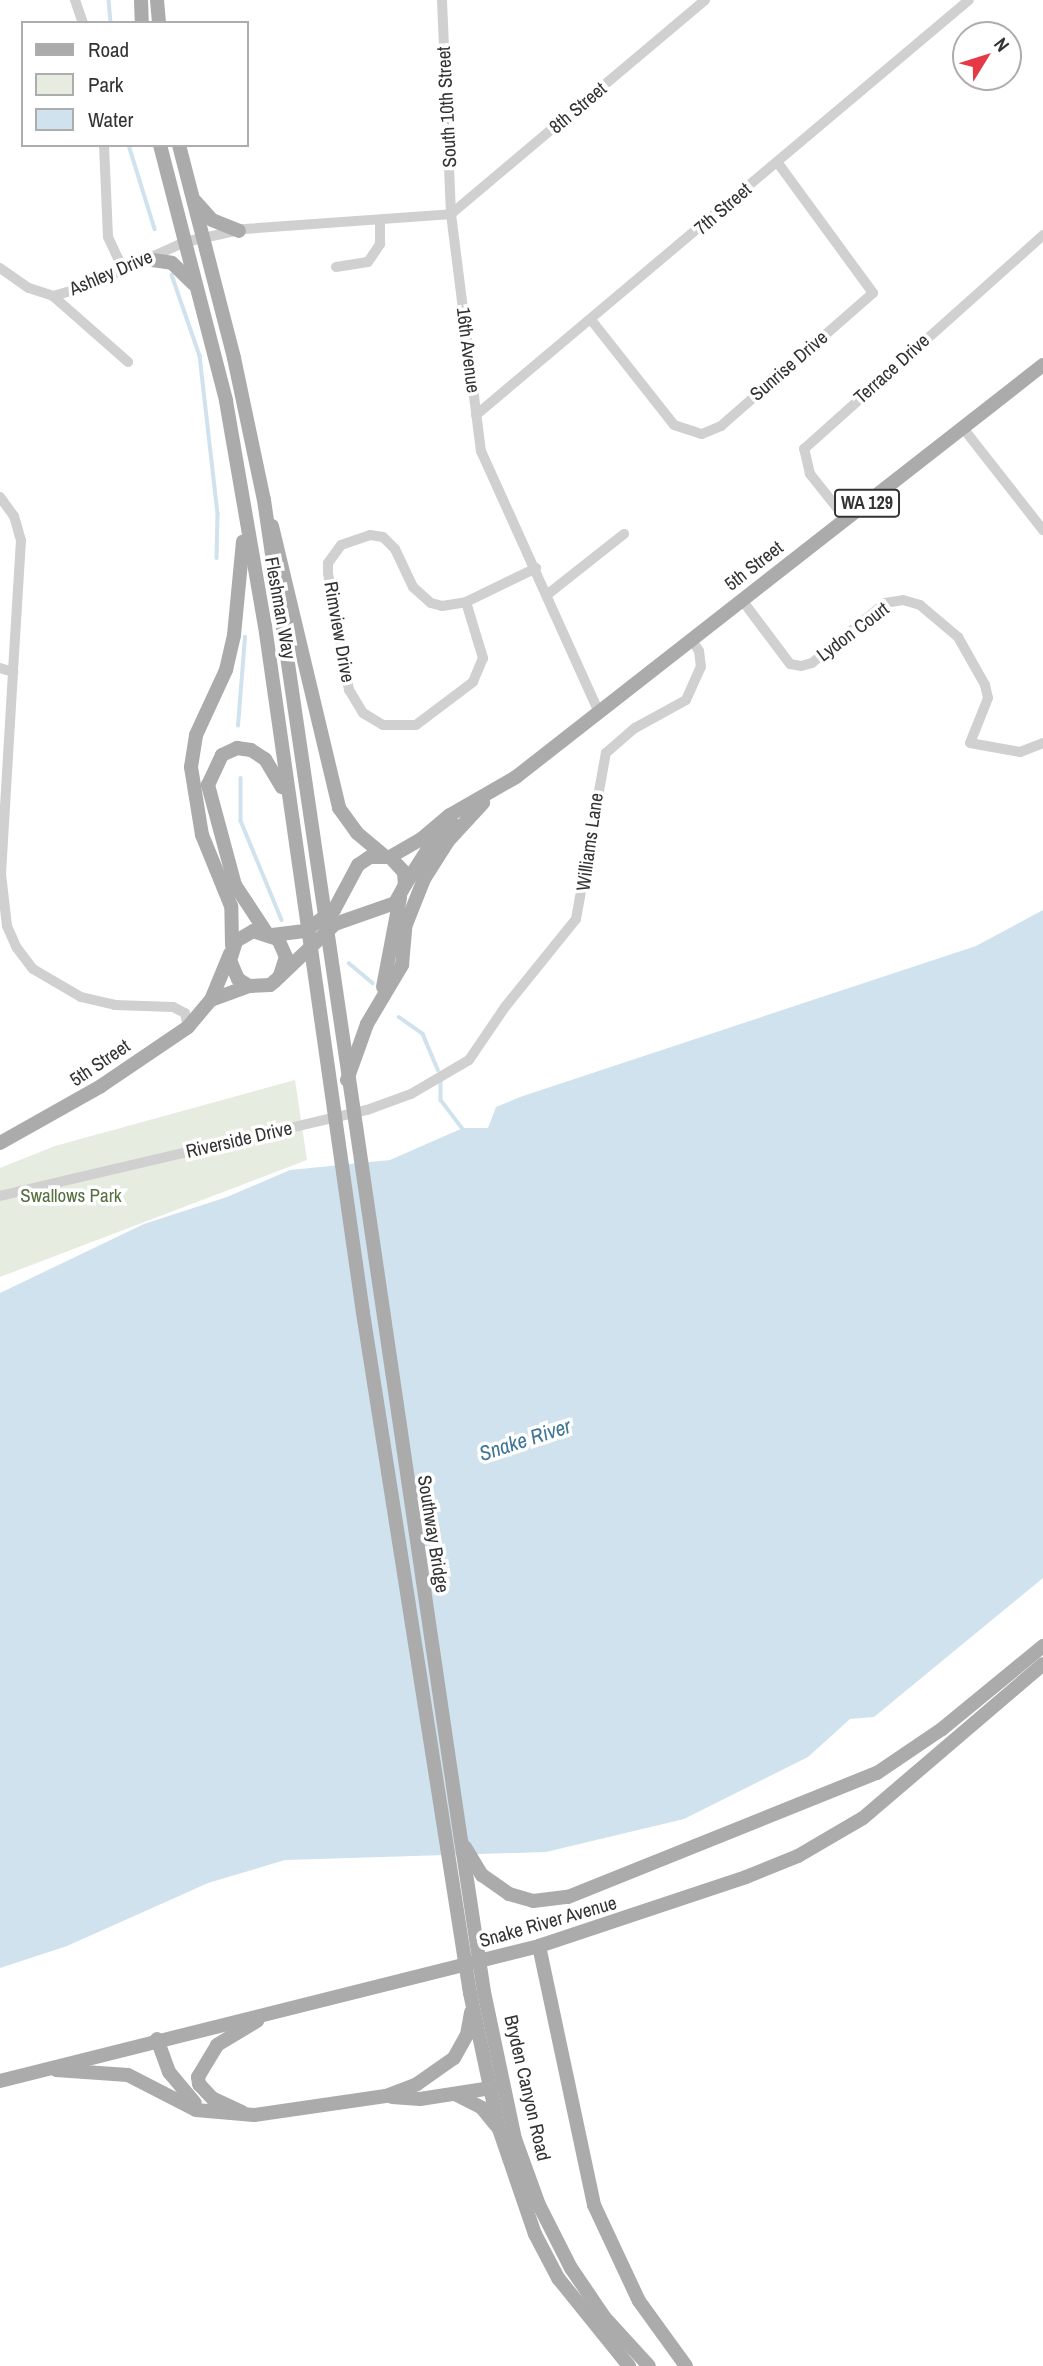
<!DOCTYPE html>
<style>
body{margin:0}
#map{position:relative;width:1043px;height:2366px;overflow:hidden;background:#fff;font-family:"Archivo Narrow",sans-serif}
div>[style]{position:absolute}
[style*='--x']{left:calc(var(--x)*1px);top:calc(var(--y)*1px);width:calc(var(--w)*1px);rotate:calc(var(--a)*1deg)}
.green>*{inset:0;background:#e6ecdf}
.water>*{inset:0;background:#cfe2ee}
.stream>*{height:3.5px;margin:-1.75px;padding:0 1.75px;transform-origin:1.75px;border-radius:1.75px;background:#cfe2ee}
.minor>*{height:10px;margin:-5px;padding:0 5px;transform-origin:5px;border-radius:5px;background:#d0d0d0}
.major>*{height:14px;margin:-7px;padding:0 7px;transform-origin:7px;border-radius:7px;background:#ababab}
span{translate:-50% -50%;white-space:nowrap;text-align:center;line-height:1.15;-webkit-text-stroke:7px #fff;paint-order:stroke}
.shield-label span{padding:2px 5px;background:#fff;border:2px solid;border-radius:5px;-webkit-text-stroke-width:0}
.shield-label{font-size:18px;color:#333;font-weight:700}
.street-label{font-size:19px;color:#333}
.park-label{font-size:19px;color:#56703f}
.water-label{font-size:21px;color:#3f7597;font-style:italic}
.legend{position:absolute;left:21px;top:21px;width:228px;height:126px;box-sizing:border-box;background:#fff;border:2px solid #adadad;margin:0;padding:9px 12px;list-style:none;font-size:21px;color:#333}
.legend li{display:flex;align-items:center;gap:14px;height:35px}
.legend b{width:35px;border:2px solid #adadad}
.north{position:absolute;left:952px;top:21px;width:70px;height:70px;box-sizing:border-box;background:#fff;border:2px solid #adadad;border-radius:50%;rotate:52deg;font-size:19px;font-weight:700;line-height:28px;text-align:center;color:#333}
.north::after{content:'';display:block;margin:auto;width:24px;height:32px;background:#e63946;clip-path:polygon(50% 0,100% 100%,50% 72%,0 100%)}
</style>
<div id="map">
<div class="green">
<i style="clip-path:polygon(295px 1080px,307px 1160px,0 1277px,0 1168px,55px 1146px)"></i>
</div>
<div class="water">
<i style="clip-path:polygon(1043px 910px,1043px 1578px,874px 1717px,850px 1719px,808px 1757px,684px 1819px,546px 1852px,285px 1860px,208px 1883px,67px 1946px,0 1968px,0 1293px,144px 1224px,227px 1197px,290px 1170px,390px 1160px,463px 1128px,488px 1128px,496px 1107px,520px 1097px,976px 946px)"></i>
</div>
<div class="stream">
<i style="--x:109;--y:0;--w:23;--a:85"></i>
<i style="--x:129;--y:145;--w:88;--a:72.8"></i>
<i style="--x:172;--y:275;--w:86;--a:70.9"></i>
<i style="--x:200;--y:356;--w:159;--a:83.5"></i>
<i style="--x:218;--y:514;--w:44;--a:91.3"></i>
<i style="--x:238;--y:726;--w:89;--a:-85.5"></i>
<i style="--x:241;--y:778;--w:43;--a:90"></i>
<i style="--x:241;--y:821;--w:107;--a:67.5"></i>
<i style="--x:349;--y:963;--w:31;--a:40"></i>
<i style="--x:399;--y:1017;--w:29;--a:35"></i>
<i style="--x:423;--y:1034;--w:39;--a:67"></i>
<i style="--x:441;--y:1080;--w:20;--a:90"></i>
<i style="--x:441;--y:1100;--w:38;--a:53"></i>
</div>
<div class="minor">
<i style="--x:75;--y:0;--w:24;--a:71"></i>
<i style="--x:442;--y:0;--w:214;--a:87.6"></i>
<i style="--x:451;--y:214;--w:239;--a:82.8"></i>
<i style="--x:481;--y:451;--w:284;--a:65.7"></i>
<i style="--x:104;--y:145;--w:92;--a:87.5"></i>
<i style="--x:108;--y:237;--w:35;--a:65"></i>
<i style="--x:336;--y:267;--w:32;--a:-9"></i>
<i style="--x:368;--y:262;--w:22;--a:-56"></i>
<i style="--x:380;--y:244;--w:23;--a:-90"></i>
<i style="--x:0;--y:268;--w:35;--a:35"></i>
<i style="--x:29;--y:288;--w:25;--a:18"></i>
<i style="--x:53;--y:296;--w:35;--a:-16"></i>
<i style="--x:87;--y:286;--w:107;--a:-24.2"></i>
<i style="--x:185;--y:242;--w:60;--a:-12.4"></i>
<i style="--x:244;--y:229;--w:208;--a:-4.1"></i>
<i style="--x:451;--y:214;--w:332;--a:-40.1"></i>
<i style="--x:53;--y:296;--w:100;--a:41.3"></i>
<i style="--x:592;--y:321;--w:132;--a:51.7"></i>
<i style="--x:674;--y:425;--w:29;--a:18"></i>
<i style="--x:702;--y:434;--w:21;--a:-23"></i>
<i style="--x:721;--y:426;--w:202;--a:-41.2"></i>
<i style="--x:873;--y:293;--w:162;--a:-126.2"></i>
<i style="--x:476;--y:415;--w:644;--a:-40.09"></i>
<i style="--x:963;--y:428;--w:130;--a:51.9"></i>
<i style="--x:0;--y:497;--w:24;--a:54"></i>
<i style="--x:14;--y:516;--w:25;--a:74"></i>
<i style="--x:21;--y:540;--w:132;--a:93.5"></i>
<i style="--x:846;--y:519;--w:58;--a:-128.7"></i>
<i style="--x:810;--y:474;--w:26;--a:-103"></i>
<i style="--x:804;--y:449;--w:321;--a:-41.8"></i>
<i style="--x:548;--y:594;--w:97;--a:-38.3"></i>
<i style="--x:742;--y:600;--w:80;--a:53.1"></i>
<i style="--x:790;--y:664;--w:11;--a:10"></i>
<i style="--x:801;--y:666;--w:11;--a:-15"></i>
<i style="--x:812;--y:663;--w:94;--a:-39.4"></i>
<i style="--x:885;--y:603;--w:18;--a:-9"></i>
<i style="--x:903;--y:600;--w:18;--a:16"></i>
<i style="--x:920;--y:605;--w:50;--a:40.1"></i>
<i style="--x:958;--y:637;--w:55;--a:60.6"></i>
<i style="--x:985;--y:685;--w:13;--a:77"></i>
<i style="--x:988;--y:698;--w:48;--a:111.8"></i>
<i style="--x:970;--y:743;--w:51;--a:10.2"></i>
<i style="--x:1020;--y:752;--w:25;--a:-21"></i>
<i style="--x:466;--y:602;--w:59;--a:73.1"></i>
<i style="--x:483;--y:658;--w:26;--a:113"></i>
<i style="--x:473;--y:682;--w:71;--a:143"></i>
<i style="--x:416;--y:725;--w:33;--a:180"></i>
<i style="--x:383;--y:725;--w:23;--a:-149"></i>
<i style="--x:363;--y:713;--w:27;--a:-121"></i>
<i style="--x:349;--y:690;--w:119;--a:-100.2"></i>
<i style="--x:328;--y:573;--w:10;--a:-90"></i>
<i style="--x:328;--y:563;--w:22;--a:-54"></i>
<i style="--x:341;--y:545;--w:31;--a:-19"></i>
<i style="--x:370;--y:535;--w:13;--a:9"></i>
<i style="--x:383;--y:537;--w:17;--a:45"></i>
<i style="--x:395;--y:549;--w:42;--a:64.7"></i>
<i style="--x:413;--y:587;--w:24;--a:42"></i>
<i style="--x:431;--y:603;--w:11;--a:15"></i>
<i style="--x:442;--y:606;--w:24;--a:-9"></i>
<i style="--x:466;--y:602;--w:78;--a:-25.9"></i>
<i style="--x:0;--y:668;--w:14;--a:17"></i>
<i style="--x:13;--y:672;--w:202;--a:93.4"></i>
<i style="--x:1;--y:874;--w:52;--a:83.4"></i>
<i style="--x:7;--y:926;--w:24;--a:66"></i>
<i style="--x:17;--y:948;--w:26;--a:53"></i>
<i style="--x:33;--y:969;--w:56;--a:30.3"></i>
<i style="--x:81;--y:997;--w:35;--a:13"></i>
<i style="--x:115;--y:1005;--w:58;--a:2"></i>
<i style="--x:173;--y:1007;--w:13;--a:27"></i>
<i style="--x:185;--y:1013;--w:14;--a:78"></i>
<i style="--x:0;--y:1196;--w:377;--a:-13.2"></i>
<i style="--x:367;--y:1110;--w:47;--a:-20"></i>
<i style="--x:411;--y:1094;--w:67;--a:-30.4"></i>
<i style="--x:469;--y:1060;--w:64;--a:-55.8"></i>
<i style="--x:505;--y:1007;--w:113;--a:-51.1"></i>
<i style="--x:576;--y:919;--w:169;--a:-79.8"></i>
<i style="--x:606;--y:753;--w:38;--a:-41"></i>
<i style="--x:635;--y:728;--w:58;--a:-28.8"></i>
<i style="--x:686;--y:700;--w:36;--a:-66"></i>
<i style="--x:701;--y:667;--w:16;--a:-97"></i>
<i style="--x:699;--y:651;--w:14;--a:-124"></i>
</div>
<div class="major">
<i style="--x:141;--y:0;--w:23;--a:88"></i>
<i style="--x:157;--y:0;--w:23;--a:85"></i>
<i style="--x:160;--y:145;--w:264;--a:75.5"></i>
<i style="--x:226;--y:401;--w:228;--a:80.2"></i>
<i style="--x:265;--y:626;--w:694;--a:81.88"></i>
<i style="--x:363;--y:1313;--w:688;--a:81.06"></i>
<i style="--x:470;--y:1993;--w:139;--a:78"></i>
<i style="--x:499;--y:2129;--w:111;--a:71.1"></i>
<i style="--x:535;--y:2234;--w:50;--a:62.4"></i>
<i style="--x:558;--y:2278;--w:113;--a:51.1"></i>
<i style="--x:179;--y:145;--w:220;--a:75.5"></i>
<i style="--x:234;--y:358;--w:145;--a:78.1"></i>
<i style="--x:264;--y:500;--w:1354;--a:81.64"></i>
<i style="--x:461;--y:1840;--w:154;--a:81.4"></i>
<i style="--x:484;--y:1992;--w:150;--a:78.1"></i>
<i style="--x:515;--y:2139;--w:70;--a:70"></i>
<i style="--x:539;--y:2205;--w:71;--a:63.1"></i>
<i style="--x:571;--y:2268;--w:60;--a:55.8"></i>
<i style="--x:605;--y:2318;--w:65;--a:47.5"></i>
<i style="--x:195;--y:201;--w:25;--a:48"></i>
<i style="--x:212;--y:220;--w:29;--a:22"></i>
<i style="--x:145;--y:259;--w:27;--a:8"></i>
<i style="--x:172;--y:263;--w:30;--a:44"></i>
<i style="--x:272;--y:526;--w:290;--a:76.6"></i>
<i style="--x:339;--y:808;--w:31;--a:54"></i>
<i style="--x:357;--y:833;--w:34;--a:40"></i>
<i style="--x:390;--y:857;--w:34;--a:-30"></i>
<i style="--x:420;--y:840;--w:39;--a:-40"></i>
<i style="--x:450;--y:815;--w:76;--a:-29.9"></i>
<i style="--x:516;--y:777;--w:669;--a:-38.02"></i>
<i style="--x:405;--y:885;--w:49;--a:-57.6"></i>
<i style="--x:431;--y:844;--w:30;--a:-40"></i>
<i style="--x:266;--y:932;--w:56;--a:-123.4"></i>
<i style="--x:235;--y:885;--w:104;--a:-105.1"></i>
<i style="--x:208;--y:785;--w:33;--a:-65"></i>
<i style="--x:222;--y:755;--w:17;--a:-25"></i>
<i style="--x:237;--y:748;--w:14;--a:8"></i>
<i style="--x:251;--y:750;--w:17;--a:33"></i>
<i style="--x:265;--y:759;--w:33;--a:59"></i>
<i style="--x:272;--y:935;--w:33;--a:-7"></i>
<i style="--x:305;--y:931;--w:36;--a:-36"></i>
<i style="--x:334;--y:910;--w:51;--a:-61.9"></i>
<i style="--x:358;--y:865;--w:14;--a:-34"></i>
<i style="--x:370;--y:857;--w:20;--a:0"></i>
<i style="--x:390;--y:857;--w:21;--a:47"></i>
<i style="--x:404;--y:872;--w:13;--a:86"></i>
<i style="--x:405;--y:885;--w:21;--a:119"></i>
<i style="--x:395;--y:903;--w:64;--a:160.7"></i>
<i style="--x:335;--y:924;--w:83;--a:136.5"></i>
<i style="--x:275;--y:981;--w:6;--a:141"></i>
<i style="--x:270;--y:985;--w:21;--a:177"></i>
<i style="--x:249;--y:986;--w:13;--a:-148"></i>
<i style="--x:238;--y:979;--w:21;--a:-113"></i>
<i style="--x:230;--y:960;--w:20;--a:-72"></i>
<i style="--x:236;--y:941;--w:20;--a:-30"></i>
<i style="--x:253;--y:931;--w:26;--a:18"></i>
<i style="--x:278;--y:939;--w:20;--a:66"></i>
<i style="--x:286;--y:957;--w:20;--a:108"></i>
<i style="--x:232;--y:945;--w:39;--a:-91"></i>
<i style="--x:231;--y:906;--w:77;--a:-112.2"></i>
<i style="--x:202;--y:835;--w:69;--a:-99.2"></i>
<i style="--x:191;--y:767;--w:32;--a:-81"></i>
<i style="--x:196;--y:735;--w:72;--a:-65.2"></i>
<i style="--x:226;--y:670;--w:36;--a:-77"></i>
<i style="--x:234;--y:635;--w:94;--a:-84.5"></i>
<i style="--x:383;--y:987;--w:91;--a:-79.2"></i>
<i style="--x:211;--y:1000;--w:40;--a:-20.2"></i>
<i style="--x:347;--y:1080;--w:59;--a:-70.3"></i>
<i style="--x:367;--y:1024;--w:69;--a:-59.3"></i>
<i style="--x:402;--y:965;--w:38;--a:-85"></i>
<i style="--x:405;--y:927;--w:52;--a:-68.4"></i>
<i style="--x:424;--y:879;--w:45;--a:-57.7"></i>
<i style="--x:448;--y:841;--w:52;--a:-47.4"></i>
<i style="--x:0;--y:1143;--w:116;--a:-29.4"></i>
<i style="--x:101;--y:1086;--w:105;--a:-34.1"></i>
<i style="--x:188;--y:1027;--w:35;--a:-50"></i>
<i style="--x:211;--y:1000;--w:50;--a:-67.6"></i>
<i style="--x:465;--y:1847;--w:33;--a:59"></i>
<i style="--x:482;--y:1875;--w:33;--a:35"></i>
<i style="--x:509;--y:1894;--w:25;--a:16"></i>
<i style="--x:533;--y:1901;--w:35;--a:-7"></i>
<i style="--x:568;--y:1897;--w:333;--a:-21.9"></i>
<i style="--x:877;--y:1773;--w:78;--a:-34.1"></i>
<i style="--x:942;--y:1729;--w:131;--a:-39.4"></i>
<i style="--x:539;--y:1946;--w:265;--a:78"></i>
<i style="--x:594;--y:2205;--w:106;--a:64.9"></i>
<i style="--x:639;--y:2301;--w:80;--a:54.1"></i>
<i style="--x:157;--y:2039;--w:35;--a:70"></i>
<i style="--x:169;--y:2072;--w:40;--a:50"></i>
<i style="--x:56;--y:2070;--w:72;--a:4"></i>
<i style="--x:128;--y:2075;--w:76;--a:27.2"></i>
<i style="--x:196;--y:2110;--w:58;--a:4.9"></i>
<i style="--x:254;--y:2115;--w:133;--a:-8.2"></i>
<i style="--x:386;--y:2096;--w:33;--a:-21"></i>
<i style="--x:417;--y:2084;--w:45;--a:-35.1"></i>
<i style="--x:454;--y:2058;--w:26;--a:-61"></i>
<i style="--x:467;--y:2035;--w:23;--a:-80"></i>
<i style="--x:0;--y:2081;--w:556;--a:-14.06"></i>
<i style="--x:539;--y:1946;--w:218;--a:-18.4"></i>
<i style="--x:746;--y:1877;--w:56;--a:-22"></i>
<i style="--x:798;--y:1856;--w:75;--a:-30.3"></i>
<i style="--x:863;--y:1818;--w:237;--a:-40.5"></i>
<i style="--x:455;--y:2094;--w:30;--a:27"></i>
<i style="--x:482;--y:2108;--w:22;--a:51"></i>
<i style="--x:392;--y:2097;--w:28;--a:4"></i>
<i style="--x:420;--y:2099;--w:72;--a:-8.8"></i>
<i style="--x:242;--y:2112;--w:33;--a:-155"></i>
<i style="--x:212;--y:2098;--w:19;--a:-133"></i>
<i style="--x:199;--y:2084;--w:7;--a:-98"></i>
<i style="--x:198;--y:2077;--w:37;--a:-59"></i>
<i style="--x:217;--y:2045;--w:47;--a:-31"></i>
</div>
<div class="shield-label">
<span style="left:867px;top:503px">WA 129</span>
</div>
<div class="street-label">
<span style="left:447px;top:107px;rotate:-93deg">South 10th Street</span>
<span style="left:578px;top:108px;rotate:-40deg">8th Street</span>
<span style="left:723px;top:209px;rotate:-41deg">7th Street</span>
<span style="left:111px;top:273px;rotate:-23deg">Ashley Drive</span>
<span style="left:468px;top:350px;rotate:83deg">16th Avenue</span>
<span style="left:789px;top:366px;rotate:-41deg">Sunrise Drive</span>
<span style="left:892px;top:369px;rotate:-42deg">Terrace Drive</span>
<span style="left:754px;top:566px;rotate:-38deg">5th Street</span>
<span style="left:280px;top:608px;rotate:80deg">Fleshman Way</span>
<span style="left:339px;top:632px;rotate:80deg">Rimview Drive</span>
<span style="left:853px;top:632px;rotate:-37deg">Lydon Court</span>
<span style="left:590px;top:842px;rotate:-82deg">Williams Lane</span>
<span style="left:100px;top:1063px;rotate:-34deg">5th Street</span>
<span style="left:239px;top:1140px;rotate:-13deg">Riverside Drive</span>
<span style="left:433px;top:1534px;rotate:81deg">Southway Bridge</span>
<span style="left:548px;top:1922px;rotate:-16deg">Snake River Avenue</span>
<span style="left:527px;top:2088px;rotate:77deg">Bryden Canyon Road</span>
</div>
<div class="park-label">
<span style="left:71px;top:1196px">Swallows Park</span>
</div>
<div class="water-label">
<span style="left:525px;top:1440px;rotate:-18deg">Snake River</span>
</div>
<ul class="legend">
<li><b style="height:9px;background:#ababab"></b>Road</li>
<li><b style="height:19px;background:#e6ecdf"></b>Park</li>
<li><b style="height:19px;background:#cfe2ee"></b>Water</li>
</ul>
<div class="north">N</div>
</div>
